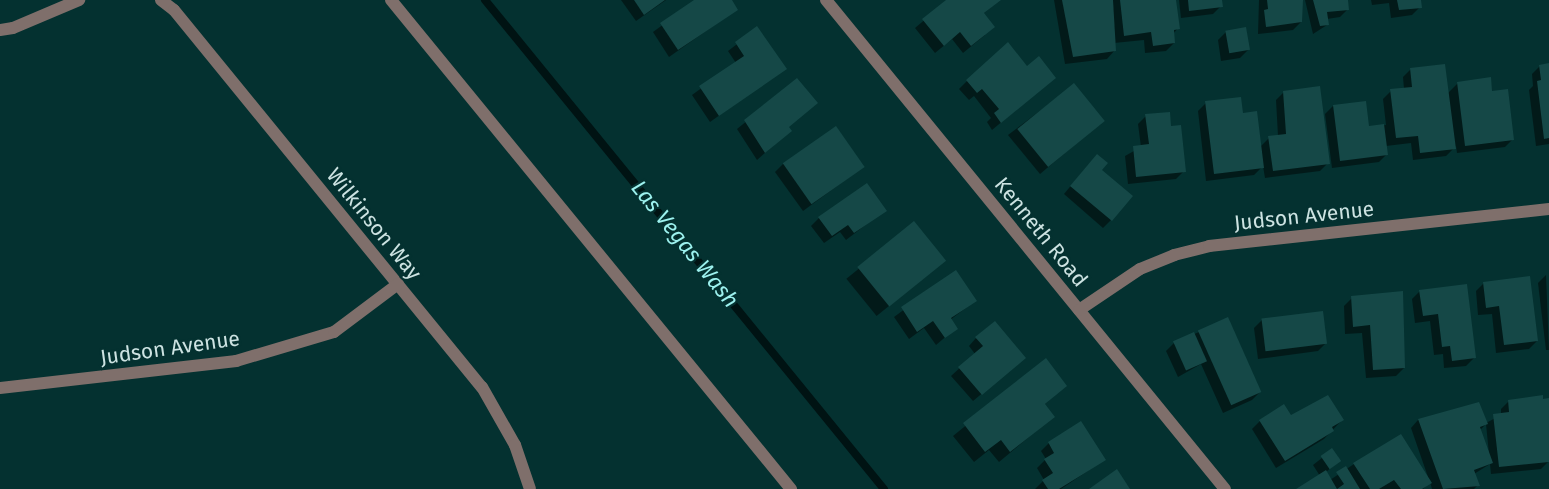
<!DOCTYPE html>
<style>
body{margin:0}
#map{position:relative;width:1549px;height:489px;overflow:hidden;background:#043130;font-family:"Fira Sans",sans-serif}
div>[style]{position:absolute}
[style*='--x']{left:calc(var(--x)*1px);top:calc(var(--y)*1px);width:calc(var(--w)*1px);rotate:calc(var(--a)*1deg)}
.shadow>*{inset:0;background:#0007;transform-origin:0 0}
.stream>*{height:8px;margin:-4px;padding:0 4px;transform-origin:4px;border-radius:4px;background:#001313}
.building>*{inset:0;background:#154847;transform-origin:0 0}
.service>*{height:12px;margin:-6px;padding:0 6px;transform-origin:6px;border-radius:6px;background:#7f6f6b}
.minor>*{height:12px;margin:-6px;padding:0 6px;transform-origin:6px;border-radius:6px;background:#7f6f6b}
span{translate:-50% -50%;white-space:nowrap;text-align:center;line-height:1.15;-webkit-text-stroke:4.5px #043130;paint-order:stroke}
.street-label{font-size:21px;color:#cde3e2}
.water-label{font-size:22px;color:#9df2ef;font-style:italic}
</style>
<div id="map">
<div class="shadow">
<i style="clip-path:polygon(621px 0,666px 0,636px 21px)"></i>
<i style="clip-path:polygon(697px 0,730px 0,736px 10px,669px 57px,653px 32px)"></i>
<i style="clip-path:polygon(948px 0,999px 0,983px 14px,985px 35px,963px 53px,952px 39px,935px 53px,915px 28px)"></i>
<i style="clip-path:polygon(1054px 0,1175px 0,1178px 28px,1173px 34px,1174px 43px,1166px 51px,1145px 53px,1144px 40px,1114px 43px,1115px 50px,1107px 59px,1065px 64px)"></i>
<i style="clip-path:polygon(1179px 0,1220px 0,1221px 6px,1213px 14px,1181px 18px)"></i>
<i style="clip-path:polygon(1259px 0,1302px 0,1301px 22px,1293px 30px,1258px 34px)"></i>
<i style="clip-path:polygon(1305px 0,1346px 0,1348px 9px,1340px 17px,1327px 19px,1327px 25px,1313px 34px)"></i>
<i style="clip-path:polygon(1371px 0,1419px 0,1420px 7px,1412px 15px,1391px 18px,1389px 3px,1372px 5px)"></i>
<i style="clip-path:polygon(757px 29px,785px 69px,710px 122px,692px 95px,736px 63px,728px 51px)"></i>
<i style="clip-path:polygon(1226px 32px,1248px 50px,1240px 58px,1221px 61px,1218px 40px)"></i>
<i style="clip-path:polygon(1549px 65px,1549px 144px,1536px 146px,1529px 90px,1533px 86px,1532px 74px,1540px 66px)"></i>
<i style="clip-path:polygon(1027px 68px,1054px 78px,992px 130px,987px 122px,991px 118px,974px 96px,969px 100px,959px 89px,967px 81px)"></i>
<i style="clip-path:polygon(1411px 69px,1448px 93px,1458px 83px,1491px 92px,1513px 139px,1505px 147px,1457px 153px,1456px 146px,1446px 156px,1413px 160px,1411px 143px,1386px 146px,1387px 154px,1379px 162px,1332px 168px,1325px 114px,1333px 106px,1368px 127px,1386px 125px,1383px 99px,1391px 91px,1404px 89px,1403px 77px)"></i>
<i style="clip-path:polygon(797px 80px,787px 128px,790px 131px,757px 160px,737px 129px)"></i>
<i style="clip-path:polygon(1074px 85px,1097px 126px,1040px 174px,1008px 135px)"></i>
<i style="clip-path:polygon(1284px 92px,1328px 163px,1320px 171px,1265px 178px,1263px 166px,1254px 175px,1206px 181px,1198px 111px,1206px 103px,1241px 115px,1260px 147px,1269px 138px,1278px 136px,1276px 100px)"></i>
<i style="clip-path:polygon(1146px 116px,1170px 128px,1184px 171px,1176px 179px,1128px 184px,1125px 156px,1141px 147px,1138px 124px)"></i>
<i style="clip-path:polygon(783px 164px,863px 167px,803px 211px,775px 172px)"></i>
<i style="clip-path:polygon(1089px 164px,1100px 170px,1111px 220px,1103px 228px,1064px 194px)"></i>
<i style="clip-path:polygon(885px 210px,846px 240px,840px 232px,824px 243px,811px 226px,819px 218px)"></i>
<i style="left:914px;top:224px;width:48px;height:87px;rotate:51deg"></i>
<i style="clip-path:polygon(955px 272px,975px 301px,950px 320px,956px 328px,936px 345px,924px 328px,909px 339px,894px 317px)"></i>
<i style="clip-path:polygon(1546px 275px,1549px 350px,1546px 350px,1538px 283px)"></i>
<i style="clip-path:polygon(1484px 283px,1537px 341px,1529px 349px,1496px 353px,1492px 314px,1478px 315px,1476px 291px)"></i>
<i style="clip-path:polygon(1420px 291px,1474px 358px,1466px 366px,1444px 368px,1443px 354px,1434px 355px,1430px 321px,1415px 323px,1412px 299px)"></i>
<i style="clip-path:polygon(1352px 298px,1404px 368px,1396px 376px,1366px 378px,1362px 333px,1345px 334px,1344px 306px)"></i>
<i style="clip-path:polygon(1262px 320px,1326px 343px,1318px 351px,1258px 359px,1254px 328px)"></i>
<i style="clip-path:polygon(1199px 332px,1260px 392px,1252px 400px,1223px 413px,1201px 364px,1178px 377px,1166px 351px,1174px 343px)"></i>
<i style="clip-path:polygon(976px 338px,1016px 365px,973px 401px,951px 376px,975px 354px,969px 346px)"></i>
<i style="clip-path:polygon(1046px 360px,1065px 386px,1044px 405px,1053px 417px,999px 462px,989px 450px,974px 462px,953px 436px)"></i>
<i style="clip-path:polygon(evenodd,1549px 399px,1549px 461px,1541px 469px,1491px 474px,1490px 464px,1474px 474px,1478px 485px,1474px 489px,1432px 489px,1430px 482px,1423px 489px,1299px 489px,1320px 476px,1313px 465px,1332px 450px,1339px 461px,1326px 472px,1330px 480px,1354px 464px,1428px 477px,1411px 428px,1418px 420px,1479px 404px,1486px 423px,1501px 415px,1501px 409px,1509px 401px,1549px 399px,1486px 424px,1489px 454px,1479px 431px,1486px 424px)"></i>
<i style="clip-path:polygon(1291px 417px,1342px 420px,1324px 439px,1276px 468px,1252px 429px,1260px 421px)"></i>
<i style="clip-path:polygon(1049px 443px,1104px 460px,1061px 489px,1035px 489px,1044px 480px,1037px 468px,1046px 459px,1041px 451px)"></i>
</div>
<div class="stream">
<i style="--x:485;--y:0;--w:631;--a:50.79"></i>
</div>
<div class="building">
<i style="clip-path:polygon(634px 0,665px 0,644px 15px)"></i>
<i style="clip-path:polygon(694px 0,732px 0,738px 10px,678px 50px,660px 23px)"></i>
<i style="clip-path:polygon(946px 0,1001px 0,984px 13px,995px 27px,971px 46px,960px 32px,944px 46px,922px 19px)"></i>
<i style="clip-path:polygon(1062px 0,1113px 0,1116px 51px,1073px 57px)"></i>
<i style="clip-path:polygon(1120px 0,1176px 0,1180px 29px,1174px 30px,1175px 43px,1153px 46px,1151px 32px,1124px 36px)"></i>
<i style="clip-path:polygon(1188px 0,1222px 0,1223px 7px,1189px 11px)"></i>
<i style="clip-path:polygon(1267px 0,1303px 0,1302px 22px,1266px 27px,1264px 10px,1268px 9px)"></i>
<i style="clip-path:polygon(1313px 0,1348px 0,1349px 10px,1327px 12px,1329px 25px,1320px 26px)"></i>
<i style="clip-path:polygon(1397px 0,1421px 0,1422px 8px,1399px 10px)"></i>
<i style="clip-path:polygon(757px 26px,787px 69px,719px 116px,699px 86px,744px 56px,735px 42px)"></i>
<i style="left:1246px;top:27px;width:23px;height:21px;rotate:80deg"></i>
<i style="clip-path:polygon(1008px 42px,1027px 66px,1039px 56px,1056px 78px,1001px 123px,994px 113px,999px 109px,982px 89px,977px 93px,966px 80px)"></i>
<i style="clip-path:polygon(1549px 63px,1549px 138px,1544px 139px,1537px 81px,1541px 80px,1539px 65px)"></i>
<i style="clip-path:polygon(1445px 64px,1456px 149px,1420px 153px,1418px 136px,1396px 138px,1390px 89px,1412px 87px,1410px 68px)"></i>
<i style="clip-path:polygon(1491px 77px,1492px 91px,1508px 89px,1514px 140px,1465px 146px,1457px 82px)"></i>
<i style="clip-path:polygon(797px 78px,818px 103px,789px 127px,792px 131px,765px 153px,744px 120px)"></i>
<i style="left:1074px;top:83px;width:49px;height:73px;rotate:51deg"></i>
<i style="clip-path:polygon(1320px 86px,1330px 164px,1273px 171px,1268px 136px,1286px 134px,1283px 91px)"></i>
<i style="clip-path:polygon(1241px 97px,1243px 113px,1257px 111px,1264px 168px,1214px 174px,1205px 101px)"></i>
<i style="clip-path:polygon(1366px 101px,1369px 126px,1384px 124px,1388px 155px,1340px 161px,1333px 105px)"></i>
<i style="clip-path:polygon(1170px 112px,1171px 126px,1181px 125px,1186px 172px,1136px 177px,1133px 146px,1149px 144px,1145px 114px)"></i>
<i style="left:836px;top:126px;width:50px;height:65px;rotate:55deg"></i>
<i style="clip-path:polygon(1097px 154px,1108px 163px,1102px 170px,1133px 196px,1112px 221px,1070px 186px)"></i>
<i style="clip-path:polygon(867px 183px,887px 211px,854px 233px,848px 225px,832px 236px,818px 217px)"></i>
<i style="left:914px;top:221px;width:51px;height:73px;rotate:51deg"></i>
<i style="clip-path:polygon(956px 270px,977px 301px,951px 318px,958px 329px,945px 338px,933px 321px,917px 332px,901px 307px)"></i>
<i style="clip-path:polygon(1530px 276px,1538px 341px,1504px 345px,1499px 306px,1486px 308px,1483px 282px)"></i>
<i style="clip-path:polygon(1467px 284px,1476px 358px,1452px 361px,1450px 346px,1442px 347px,1438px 314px,1423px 316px,1419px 290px)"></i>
<i style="clip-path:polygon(1403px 291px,1405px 368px,1373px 370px,1370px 325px,1353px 327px,1351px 296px)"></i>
<i style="left:1323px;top:311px;width:33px;height:62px;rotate:83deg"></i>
<i style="left:1228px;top:317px;width:82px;height:33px;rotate:66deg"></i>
<i style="clip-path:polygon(995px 321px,1026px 358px,982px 395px,958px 367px,983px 346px,975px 337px)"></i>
<i style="left:1194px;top:332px;width:32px;height:23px;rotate:66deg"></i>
<i style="clip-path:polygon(1046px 358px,1067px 386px,1045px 404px,1055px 417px,1010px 452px,1001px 440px,985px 452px,963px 423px)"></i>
<i style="clip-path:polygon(1328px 395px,1344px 420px,1332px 427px,1334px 431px,1285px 461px,1259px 420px,1284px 404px,1291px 415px)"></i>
<i style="clip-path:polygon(1543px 395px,1543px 399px,1549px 398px,1549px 462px,1499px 467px,1493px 414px,1509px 412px,1508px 400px)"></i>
<i style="clip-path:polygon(1479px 402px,1488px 424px,1480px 427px,1493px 463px,1474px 470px,1480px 486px,1443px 489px,1418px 419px)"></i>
<i style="clip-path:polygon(1081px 421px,1106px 460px,1059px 489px,1048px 489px,1042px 480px,1053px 473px,1044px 459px,1054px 453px,1048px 442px)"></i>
<i style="clip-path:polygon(1401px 434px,1432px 483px,1422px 489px,1401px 489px,1394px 480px,1379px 489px,1370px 489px,1353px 463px)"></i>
<i style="left:1332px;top:448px;width:16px;height:14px;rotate:55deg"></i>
<i style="clip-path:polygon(1346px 466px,1360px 489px,1296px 489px,1326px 470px,1337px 489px,1344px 484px,1336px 472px)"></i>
<i style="clip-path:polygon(1117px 469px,1130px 489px,1089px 489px)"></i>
</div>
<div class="service">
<i style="--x:391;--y:0;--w:632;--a:50.72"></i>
</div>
<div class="minor">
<i style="--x:161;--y:0;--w:16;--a:38"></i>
<i style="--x:174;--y:10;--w:487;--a:50.8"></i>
<i style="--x:482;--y:387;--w:67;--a:60.4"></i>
<i style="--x:515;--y:445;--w:46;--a:71.2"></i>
<i style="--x:826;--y:0;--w:631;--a:50.79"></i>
<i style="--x:0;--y:30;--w:13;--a:-9"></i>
<i style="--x:13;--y:28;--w:72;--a:-23"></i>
<i style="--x:1079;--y:310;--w:73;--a:-33.9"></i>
<i style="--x:1140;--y:269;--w:37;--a:-22"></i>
<i style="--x:1174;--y:255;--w:36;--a:-14"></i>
<i style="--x:1209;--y:246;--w:342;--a:-6.2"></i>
<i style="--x:0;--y:388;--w:238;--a:-6.5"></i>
<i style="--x:236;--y:361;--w:102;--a:-16.5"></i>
<i style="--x:334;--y:332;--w:80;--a:-36.9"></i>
</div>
<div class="street-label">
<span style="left:1304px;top:216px;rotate:-6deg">Judson Avenue</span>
<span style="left:374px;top:224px;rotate:51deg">Wilkinson Way</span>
<span style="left:1041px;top:232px;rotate:51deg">Kenneth Road</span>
<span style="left:170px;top:348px;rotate:-8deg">Judson Avenue</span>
</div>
<div class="water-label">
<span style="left:685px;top:244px;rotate:51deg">Las Vegas Wash</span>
</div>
</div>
